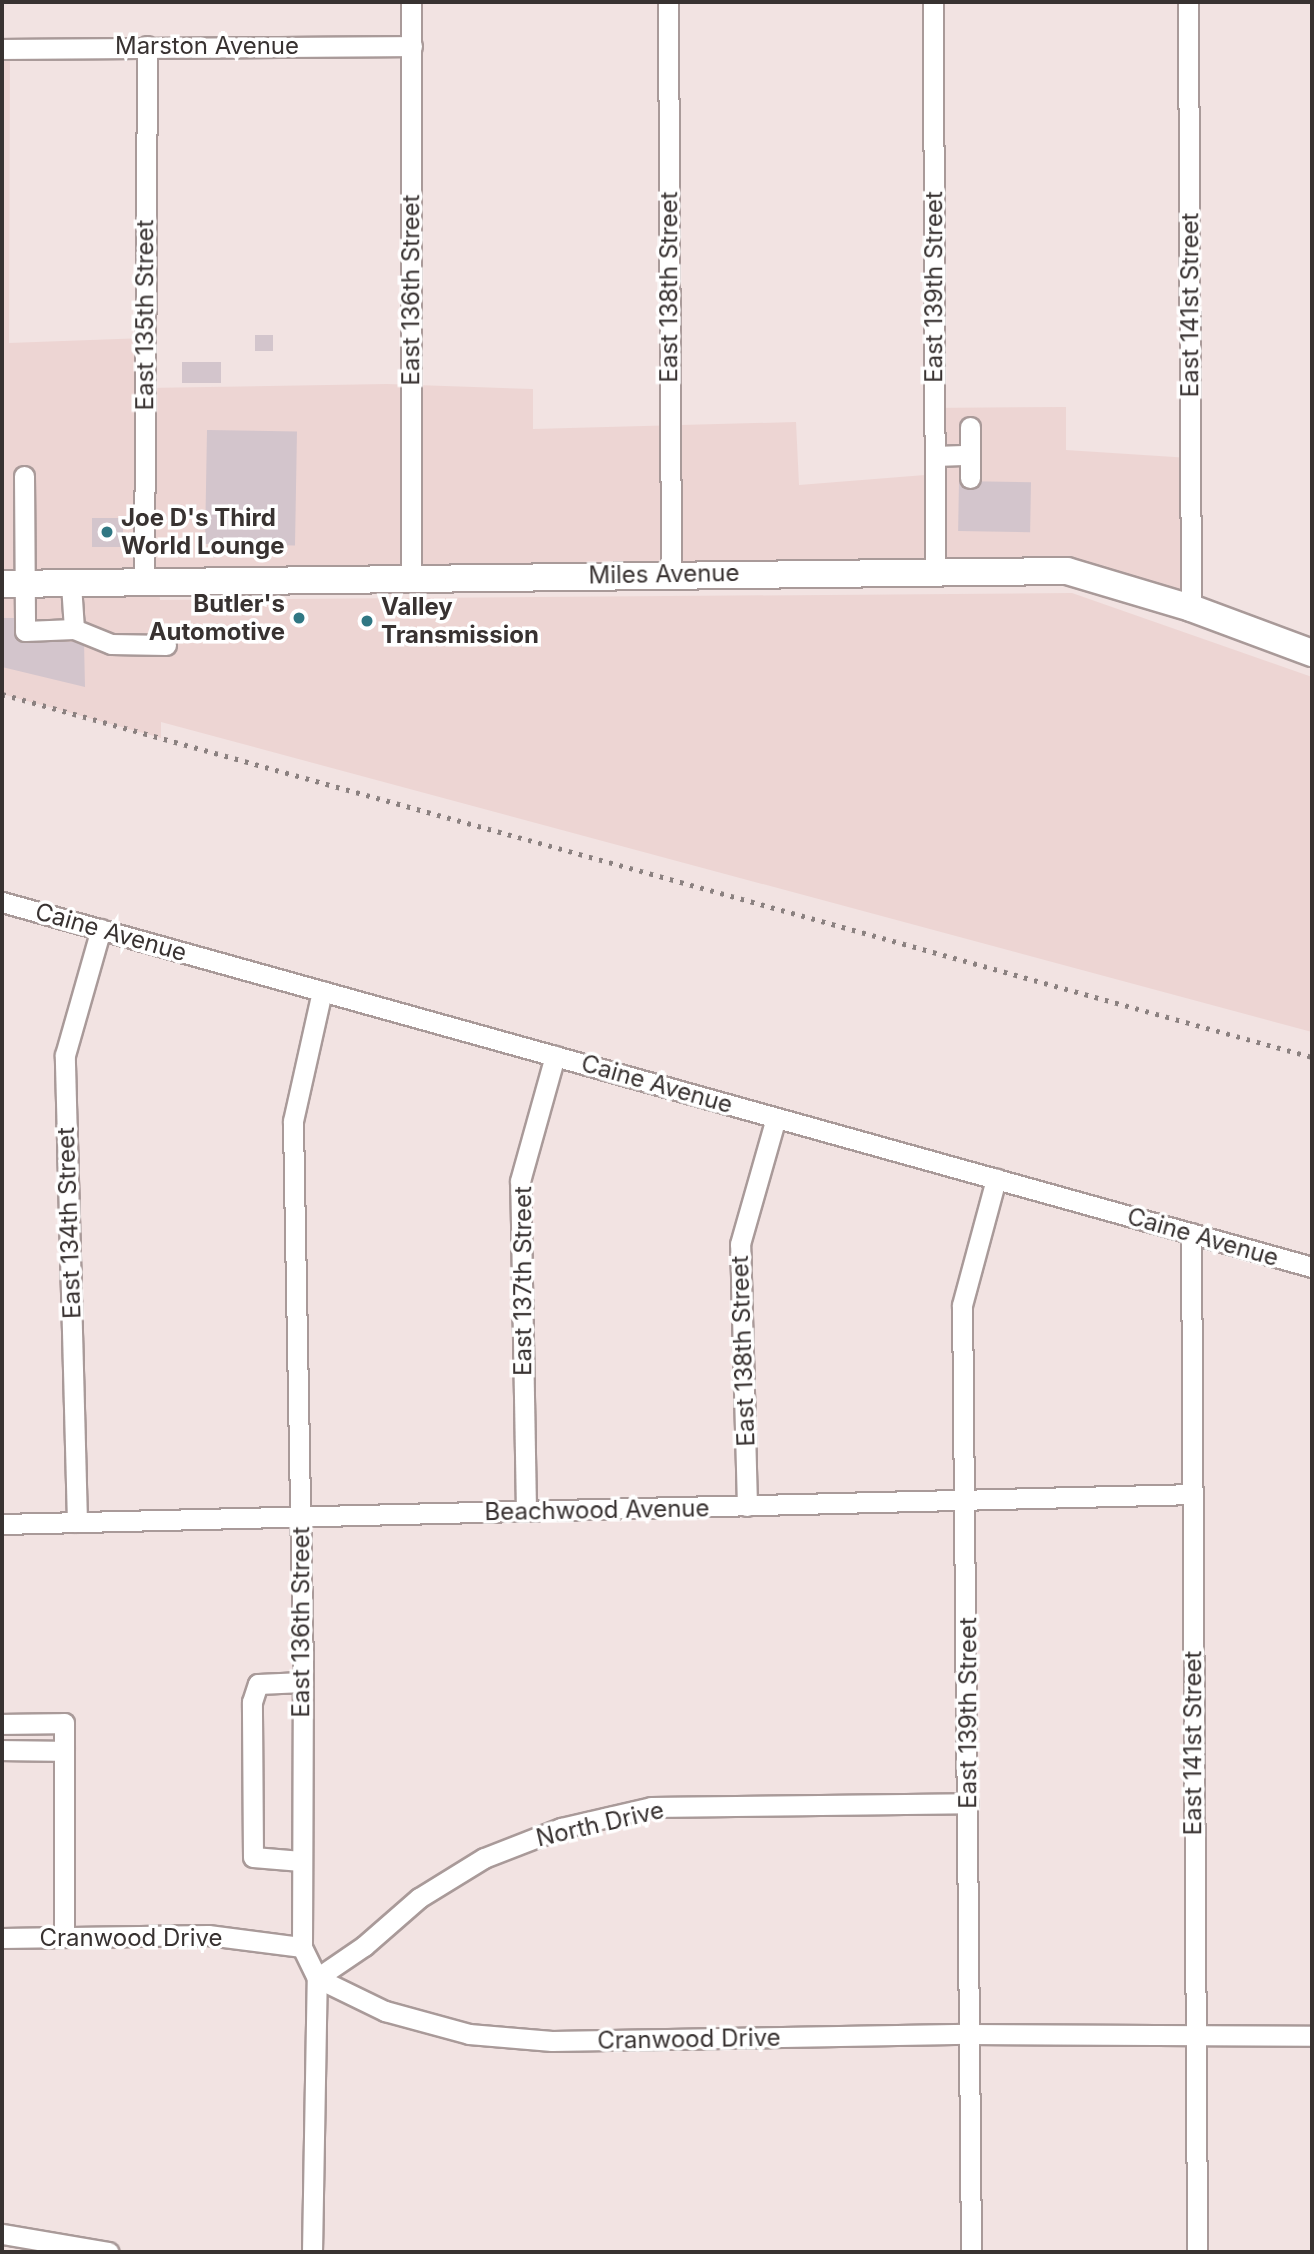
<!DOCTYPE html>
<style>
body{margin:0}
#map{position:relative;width:1314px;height:2254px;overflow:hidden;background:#f2e3e2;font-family:Inter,sans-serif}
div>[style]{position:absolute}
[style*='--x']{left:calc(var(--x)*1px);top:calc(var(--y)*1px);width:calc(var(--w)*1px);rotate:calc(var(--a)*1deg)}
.built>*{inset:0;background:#edd5d3}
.building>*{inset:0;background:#d3c5cc;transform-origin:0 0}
.roads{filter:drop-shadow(2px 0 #a99a99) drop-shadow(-2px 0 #a99a99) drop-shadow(0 2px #a99a99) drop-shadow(0 -2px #a99a99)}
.minor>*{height:19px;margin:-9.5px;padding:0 9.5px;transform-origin:9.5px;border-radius:9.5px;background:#fff}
.major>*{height:26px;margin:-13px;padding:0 13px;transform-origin:13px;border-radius:13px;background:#fff}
.rail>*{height:5px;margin-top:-2.5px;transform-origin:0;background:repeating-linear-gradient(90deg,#8b8180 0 3.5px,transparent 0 10.5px)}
.dots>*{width:19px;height:19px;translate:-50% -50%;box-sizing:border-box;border:4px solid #fff;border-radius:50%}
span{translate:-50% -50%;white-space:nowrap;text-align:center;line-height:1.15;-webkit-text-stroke:7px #fff;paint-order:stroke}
.street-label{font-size:24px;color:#383231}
.poi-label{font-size:24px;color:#383231;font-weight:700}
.left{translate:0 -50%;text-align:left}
.right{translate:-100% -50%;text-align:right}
.frame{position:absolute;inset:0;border:4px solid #383231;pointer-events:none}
</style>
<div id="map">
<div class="built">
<i style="clip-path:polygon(10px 48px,9px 343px,145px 338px,145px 388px,387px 384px,533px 389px,533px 429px,796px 422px,799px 485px,925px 475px,926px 408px,1066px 407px,1066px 450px,1190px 458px,1191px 608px,1066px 571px,159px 584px,160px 600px,1072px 593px,1312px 677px,1312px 1032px,161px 722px,161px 738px,2px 694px,2px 49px)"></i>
</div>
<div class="building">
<i style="left:255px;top:335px;width:18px;height:16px"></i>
<i style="left:182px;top:362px;width:39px;height:21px"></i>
<i style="left:207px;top:430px;width:90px;height:114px;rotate:1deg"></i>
<i style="left:959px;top:481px;width:72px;height:50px;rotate:1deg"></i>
<i style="left:92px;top:518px;width:31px;height:29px"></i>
<i style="clip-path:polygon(2px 618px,20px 618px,21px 642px,84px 642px,85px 687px,2px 667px)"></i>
</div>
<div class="roads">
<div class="minor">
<i style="--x:668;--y:2;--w:571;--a:89.7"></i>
<i style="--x:933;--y:2;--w:571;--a:89.8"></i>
<i style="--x:1188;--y:2;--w:606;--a:89.72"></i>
<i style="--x:2;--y:49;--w:410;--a:-0.4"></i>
<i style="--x:970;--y:455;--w:23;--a:90"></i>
<i style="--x:935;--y:456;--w:35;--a:-2"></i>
<i style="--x:970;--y:455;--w:28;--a:-90"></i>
<i style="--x:24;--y:476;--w:155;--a:89.6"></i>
<i style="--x:25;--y:631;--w:49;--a:-2.3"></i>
<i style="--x:74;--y:629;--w:45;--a:-93.8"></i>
<i style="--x:411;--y:579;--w:577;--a:-90"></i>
<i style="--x:144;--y:584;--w:538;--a:-89.68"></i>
<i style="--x:74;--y:629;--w:40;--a:22"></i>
<i style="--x:111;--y:644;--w:55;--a:1"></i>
<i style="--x:2;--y:902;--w:1360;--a:15.57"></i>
<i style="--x:1191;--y:1233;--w:1019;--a:89.66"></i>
<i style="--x:747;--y:1506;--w:262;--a:-91.5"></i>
<i style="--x:740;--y:1244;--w:131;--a:-74.1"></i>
<i style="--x:526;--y:1511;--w:330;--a:-91"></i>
<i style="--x:520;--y:1181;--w:130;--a:-74.4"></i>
<i style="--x:77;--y:1522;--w:467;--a:-91.5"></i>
<i style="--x:65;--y:1055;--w:131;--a:-74.1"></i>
<i style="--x:2;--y:1524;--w:1190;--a:-1.44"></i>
<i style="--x:2;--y:1724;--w:62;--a:-0.9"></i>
<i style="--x:64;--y:1723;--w:214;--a:90"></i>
<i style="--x:2;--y:1750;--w:62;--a:0.9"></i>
<i style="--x:301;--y:1861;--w:48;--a:-175.2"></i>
<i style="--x:253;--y:1857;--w:155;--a:-90.4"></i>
<i style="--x:252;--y:1702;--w:19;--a:-72"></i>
<i style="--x:258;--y:1684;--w:45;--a:-2.5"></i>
<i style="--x:2;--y:1938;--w:206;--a:-0.8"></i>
<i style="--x:208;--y:1935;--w:95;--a:7.3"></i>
<i style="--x:317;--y:1978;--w:76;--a:25.9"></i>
<i style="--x:385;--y:2011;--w:87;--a:15.3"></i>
<i style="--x:469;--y:2034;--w:83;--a:4.8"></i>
<i style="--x:552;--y:2041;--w:417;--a:-1"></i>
<i style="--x:969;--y:2034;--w:343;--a:0.3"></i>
<i style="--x:317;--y:1978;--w:57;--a:-34.2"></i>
<i style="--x:364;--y:1946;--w:73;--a:-41.1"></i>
<i style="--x:419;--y:1898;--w:76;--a:-31.6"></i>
<i style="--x:484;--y:1858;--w:83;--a:-21.3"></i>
<i style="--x:561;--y:1828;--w:92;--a:-13.1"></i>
<i style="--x:651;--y:1807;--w:317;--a:-0.7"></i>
<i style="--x:2;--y:2234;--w:108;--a:9.6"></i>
<i style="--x:312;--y:2252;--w:274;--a:-89"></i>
<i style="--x:317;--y:1978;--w:34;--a:-116"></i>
<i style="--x:302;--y:1947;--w:278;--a:-89.8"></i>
<i style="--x:303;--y:1669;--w:548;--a:-91.05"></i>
<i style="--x:293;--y:1121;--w:133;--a:-77.4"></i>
<i style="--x:971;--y:2252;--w:947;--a:-90.54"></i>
<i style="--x:962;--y:1305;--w:131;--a:-74.9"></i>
</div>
<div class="major">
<i style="--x:2;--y:584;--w:1065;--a:-0.7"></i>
<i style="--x:1067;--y:571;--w:129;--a:16.6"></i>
<i style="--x:1191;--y:608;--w:129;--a:20.4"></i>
</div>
</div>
<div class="rail">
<i style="--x:2;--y:694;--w:1359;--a:15.49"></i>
</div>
<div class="dots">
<i style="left:107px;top:532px;background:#307783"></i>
<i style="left:299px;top:618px;background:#307783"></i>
<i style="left:367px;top:621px;background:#307783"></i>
</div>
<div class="street-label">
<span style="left:207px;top:46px">Marston Avenue</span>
<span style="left:669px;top:287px;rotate:-90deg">East 138th Street</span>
<span style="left:934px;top:287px;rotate:-90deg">East 139th Street</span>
<span style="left:411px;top:290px;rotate:-90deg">East 136th Street</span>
<span style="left:1190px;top:305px;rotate:-90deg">East 141st Street</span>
<span style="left:145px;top:315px;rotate:-90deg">East 135th Street</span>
<span style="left:664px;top:574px;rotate:-1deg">Miles Avenue</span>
<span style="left:111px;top:932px;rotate:16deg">Caine Avenue</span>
<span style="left:657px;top:1084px;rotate:16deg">Caine Avenue</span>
<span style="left:69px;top:1223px;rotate:-92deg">East 134th Street</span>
<span style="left:1203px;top:1237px;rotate:16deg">Caine Avenue</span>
<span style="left:523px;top:1281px;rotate:-90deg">East 137th Street</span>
<span style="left:743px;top:1351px;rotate:-92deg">East 138th Street</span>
<span style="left:597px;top:1510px;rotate:-1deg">Beachwood Avenue</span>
<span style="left:301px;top:1622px;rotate:-90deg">East 136th Street</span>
<span style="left:968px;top:1713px;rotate:-90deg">East 139th Street</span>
<span style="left:1193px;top:1743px;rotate:-90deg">East 141st Street</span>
<span style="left:600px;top:1824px;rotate:-13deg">North Drive</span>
<span style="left:131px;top:1938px">Cranwood Drive</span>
<span style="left:689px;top:2039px;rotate:-1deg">Cranwood Drive</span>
</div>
<div class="poi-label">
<span class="left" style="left:121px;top:532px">Joe D's Third<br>World Lounge</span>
<span class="right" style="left:285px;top:618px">Butler's<br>Automotive</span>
<span class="left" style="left:381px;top:621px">Valley<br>Transmission</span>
</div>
<div class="frame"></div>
</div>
